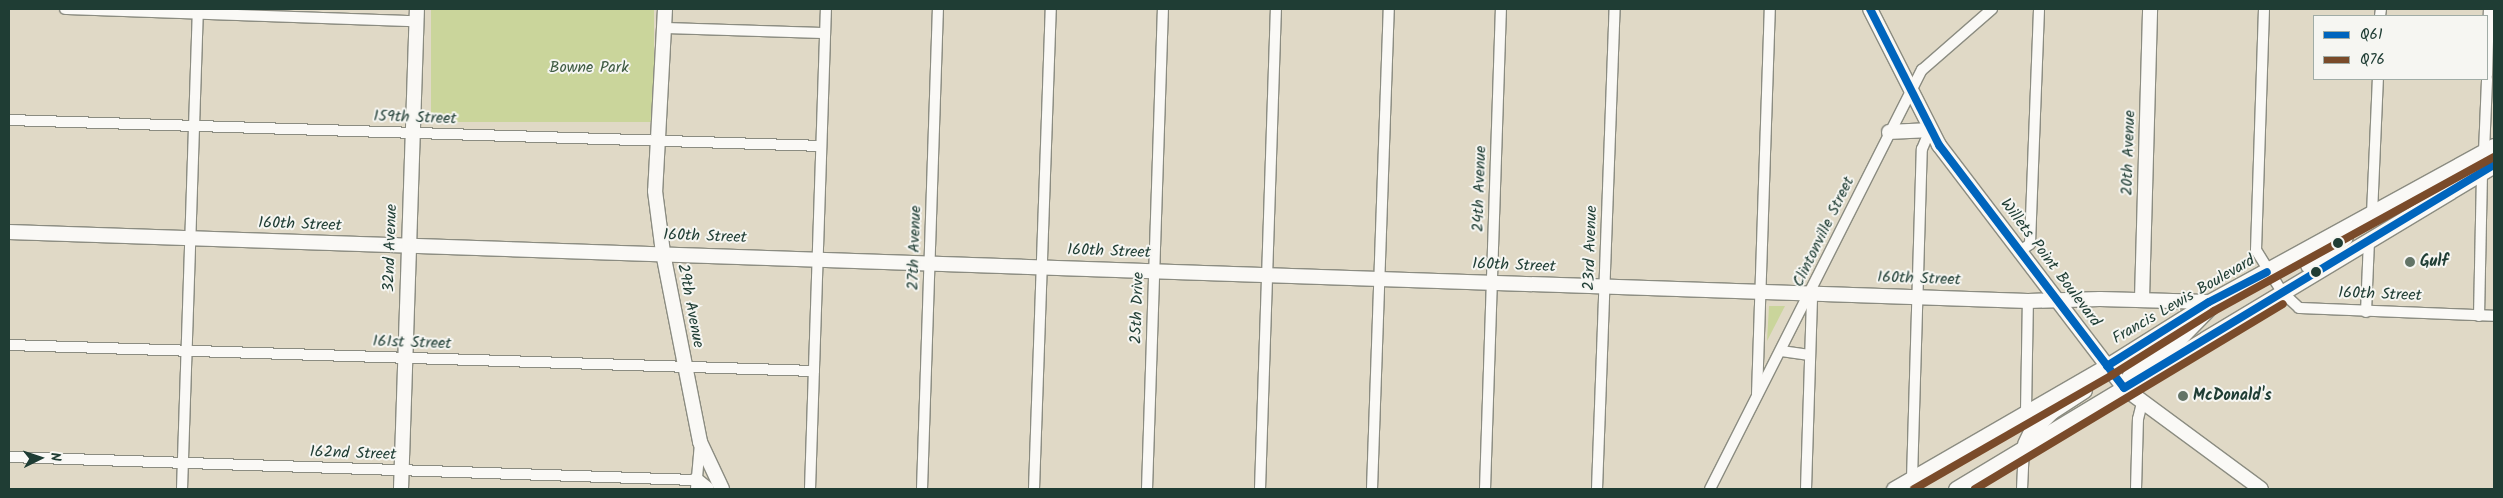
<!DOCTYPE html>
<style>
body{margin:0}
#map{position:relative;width:2503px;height:498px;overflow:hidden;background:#e0d9c6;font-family:Kalam,sans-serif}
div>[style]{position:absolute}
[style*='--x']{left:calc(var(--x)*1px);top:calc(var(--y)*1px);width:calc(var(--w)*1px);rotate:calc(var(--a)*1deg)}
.green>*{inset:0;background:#cad59b;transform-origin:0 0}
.roads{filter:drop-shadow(1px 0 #8b8c81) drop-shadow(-1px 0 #8b8c81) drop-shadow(0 1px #8b8c81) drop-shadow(0 -1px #8b8c81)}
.street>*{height:10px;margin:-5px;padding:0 5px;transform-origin:5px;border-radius:5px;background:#faf9f6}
.secondary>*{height:14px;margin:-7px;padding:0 7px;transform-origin:7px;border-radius:7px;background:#faf9f6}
.primary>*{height:15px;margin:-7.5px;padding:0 7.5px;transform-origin:7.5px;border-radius:7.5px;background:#faf9f6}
.bus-1>*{height:8px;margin:-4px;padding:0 4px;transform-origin:4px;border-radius:4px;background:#0065bd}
.bus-2>*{height:8px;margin:-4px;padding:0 4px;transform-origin:4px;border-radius:4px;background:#7a4b2a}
.dots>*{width:14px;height:14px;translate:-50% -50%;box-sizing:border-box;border:2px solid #f6f6f2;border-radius:50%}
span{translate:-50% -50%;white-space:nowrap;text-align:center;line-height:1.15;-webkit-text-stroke:4px #f6f6f2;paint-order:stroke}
.park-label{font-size:16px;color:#3e5b42}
.street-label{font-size:16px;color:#1f3d34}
.poi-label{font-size:16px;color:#1f3d34;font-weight:700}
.left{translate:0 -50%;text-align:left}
.frame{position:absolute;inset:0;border:10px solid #1f3d34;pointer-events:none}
.legend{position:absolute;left:2313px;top:15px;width:175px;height:65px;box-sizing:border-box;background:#f6f6f2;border:1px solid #a0aca6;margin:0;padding:6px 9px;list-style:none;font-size:15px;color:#1f3d34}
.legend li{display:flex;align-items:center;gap:10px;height:25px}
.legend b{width:25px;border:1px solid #a0aca6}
.north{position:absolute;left:15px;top:433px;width:50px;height:50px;-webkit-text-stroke:4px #f6f6f2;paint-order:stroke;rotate:86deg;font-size:14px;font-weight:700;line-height:20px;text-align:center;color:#1f3d34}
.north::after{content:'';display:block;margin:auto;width:18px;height:22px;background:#1f3d34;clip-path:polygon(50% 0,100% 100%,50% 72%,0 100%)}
</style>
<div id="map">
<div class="green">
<i style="left:431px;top:9px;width:223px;height:113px"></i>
<i style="clip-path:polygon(1769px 306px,1785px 306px,1767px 341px)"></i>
</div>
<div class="roads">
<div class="street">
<i style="--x:65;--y:9;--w:352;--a:2"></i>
<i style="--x:2264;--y:9;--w:241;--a:91.9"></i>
<i style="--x:2256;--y:250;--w:49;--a:58.2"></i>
<i style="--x:2282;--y:292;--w:23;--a:43"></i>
<i style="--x:2299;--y:308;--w:195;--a:2.3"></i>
<i style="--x:2380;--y:16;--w:7;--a:-82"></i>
<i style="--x:663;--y:28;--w:162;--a:1.8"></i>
<i style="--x:2487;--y:75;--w:66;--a:-88.3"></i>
<i style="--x:9;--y:120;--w:812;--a:1.83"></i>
<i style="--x:2484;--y:152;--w:73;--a:-87.6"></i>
<i style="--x:2372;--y:214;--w:135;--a:-87.5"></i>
<i style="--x:2020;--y:251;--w:12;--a:-35"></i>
<i style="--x:2030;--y:244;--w:235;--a:-87.8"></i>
<i style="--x:2366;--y:312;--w:72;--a:-87.6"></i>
<i style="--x:2479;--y:316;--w:145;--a:-88.8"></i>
<i style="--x:9;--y:345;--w:805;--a:1.85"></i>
<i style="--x:1781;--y:351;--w:29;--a:8"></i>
<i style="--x:1757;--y:395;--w:386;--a:-88.1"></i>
<i style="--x:2026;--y:411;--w:110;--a:-89"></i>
<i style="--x:9;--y:457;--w:687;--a:1.92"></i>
<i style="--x:1912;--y:479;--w:330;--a:-88.3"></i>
<i style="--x:1922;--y:149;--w:21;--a:-67"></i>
<i style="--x:182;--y:489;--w:480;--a:-88.1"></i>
<i style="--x:696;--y:489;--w:46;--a:-85"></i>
<i style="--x:810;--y:489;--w:480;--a:-88.1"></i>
<i style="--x:922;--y:489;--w:480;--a:-88.1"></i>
<i style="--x:1034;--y:489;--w:480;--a:-88"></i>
<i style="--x:1147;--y:489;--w:480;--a:-88.1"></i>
<i style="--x:1260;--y:489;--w:480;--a:-88.1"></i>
<i style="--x:1372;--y:489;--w:480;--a:-88"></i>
<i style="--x:1485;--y:489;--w:480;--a:-88.1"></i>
<i style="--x:1597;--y:489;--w:480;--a:-87.9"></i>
<i style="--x:1710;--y:489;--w:470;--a:-63.2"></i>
<i style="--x:1922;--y:70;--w:93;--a:-41.1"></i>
<i style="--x:1806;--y:489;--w:193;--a:-88.2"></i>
<i style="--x:2022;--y:489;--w:43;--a:-87.3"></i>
<i style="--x:2136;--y:489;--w:70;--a:-88.4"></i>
<i style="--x:2138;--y:419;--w:16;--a:-76"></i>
</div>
<div class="secondary">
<i style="--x:665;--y:9;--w:182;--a:93.1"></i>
<i style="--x:655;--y:191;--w:63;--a:82.6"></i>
<i style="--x:663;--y:253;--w:193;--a:78.9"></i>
<i style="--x:700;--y:442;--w:52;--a:64.9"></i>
<i style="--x:1870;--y:9;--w:153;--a:63.1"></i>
<i style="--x:1939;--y:145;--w:305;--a:52.7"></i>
<i style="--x:2124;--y:388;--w:170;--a:36.4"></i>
<i style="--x:1889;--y:132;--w:41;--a:-2.8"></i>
<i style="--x:9;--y:232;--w:2020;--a:1.96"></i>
<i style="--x:2028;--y:301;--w:72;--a:-1.6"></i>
<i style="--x:2100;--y:299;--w:109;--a:1.6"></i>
<i style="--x:2142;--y:299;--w:290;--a:-88.4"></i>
<i style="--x:696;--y:480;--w:14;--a:39"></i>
<i style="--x:401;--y:489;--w:480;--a:-88.1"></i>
</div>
<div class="primary">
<i style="--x:2308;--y:265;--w:46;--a:-37.1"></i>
<i style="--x:2124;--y:388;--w:19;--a:-65"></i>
<i style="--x:2132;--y:371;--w:47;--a:-32"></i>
<i style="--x:2172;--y:346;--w:53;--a:-45.8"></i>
<i style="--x:2025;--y:444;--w:14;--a:-65"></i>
<i style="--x:2031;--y:431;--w:29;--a:-44"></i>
<i style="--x:2052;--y:411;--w:38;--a:-33"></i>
<i style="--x:1894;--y:489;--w:246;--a:-30"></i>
<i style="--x:2107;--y:366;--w:120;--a:-32.1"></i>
<i style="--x:2209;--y:302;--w:325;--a:-28.7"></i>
<i style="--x:1956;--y:489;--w:628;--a:-31.06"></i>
</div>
</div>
<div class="bus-1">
<i style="--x:1870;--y:9;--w:153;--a:63.1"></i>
<i style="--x:1939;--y:145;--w:305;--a:52.7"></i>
<i style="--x:2124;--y:388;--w:432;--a:-31.1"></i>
<i style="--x:2107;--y:366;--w:120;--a:-32.1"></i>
<i style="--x:2209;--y:302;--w:65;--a:-27.3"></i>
</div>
<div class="bus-2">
<i style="--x:1914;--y:489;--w:228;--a:-29.9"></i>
<i style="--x:2112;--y:375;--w:120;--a:-32.1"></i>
<i style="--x:2214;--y:311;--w:320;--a:-28.8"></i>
<i style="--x:1975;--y:489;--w:359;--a:-31"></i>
</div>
<div class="dots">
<i style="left:2338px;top:243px;background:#1f3d34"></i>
<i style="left:2410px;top:262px;background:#637467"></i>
<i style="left:2316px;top:272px;background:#1f3d34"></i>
<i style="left:2183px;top:396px;background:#637467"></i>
</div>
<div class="park-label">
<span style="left:589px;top:68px">Bowne Park</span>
</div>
<div class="street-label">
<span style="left:415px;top:118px;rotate:2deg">159th Street</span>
<span style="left:2129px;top:153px;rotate:-88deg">20th Avenue</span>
<span style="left:1480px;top:189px;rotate:-88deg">24th Avenue</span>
<span style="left:300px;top:225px;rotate:2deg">160th Street</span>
<span style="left:1824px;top:232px;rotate:-64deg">Clintonville Street</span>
<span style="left:705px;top:237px;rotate:2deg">160th Street</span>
<span style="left:391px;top:248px;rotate:-88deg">32nd Avenue</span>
<span style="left:915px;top:248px;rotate:-88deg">27th Avenue</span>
<span style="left:1591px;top:248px;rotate:-88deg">23rd Avenue</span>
<span style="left:1109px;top:252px;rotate:2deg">160th Street</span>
<span style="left:2050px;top:263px;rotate:53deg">Willets Point Boulevard</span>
<span style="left:1514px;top:266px;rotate:2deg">160th Street</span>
<span style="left:1919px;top:279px;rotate:2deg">160th Street</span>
<span style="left:2380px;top:295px;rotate:2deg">160th Street</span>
<span style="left:2184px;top:300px;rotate:-30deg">Francis Lewis Boulevard</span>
<span style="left:690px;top:306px;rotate:79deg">29th Avenue</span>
<span style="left:1138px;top:308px;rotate:-88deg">25th Drive</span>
<span style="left:412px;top:343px;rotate:2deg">161st Street</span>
<span style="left:353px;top:454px;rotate:2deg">162nd Street</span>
</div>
<div class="poi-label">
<span class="left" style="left:2420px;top:262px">Gulf</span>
<span class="left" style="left:2193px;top:396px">McDonald's</span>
</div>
<div class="frame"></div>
<ul class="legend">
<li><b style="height:6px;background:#0065bd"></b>Q61</li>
<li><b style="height:6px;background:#7a4b2a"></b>Q76</li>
</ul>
<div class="north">N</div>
</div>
